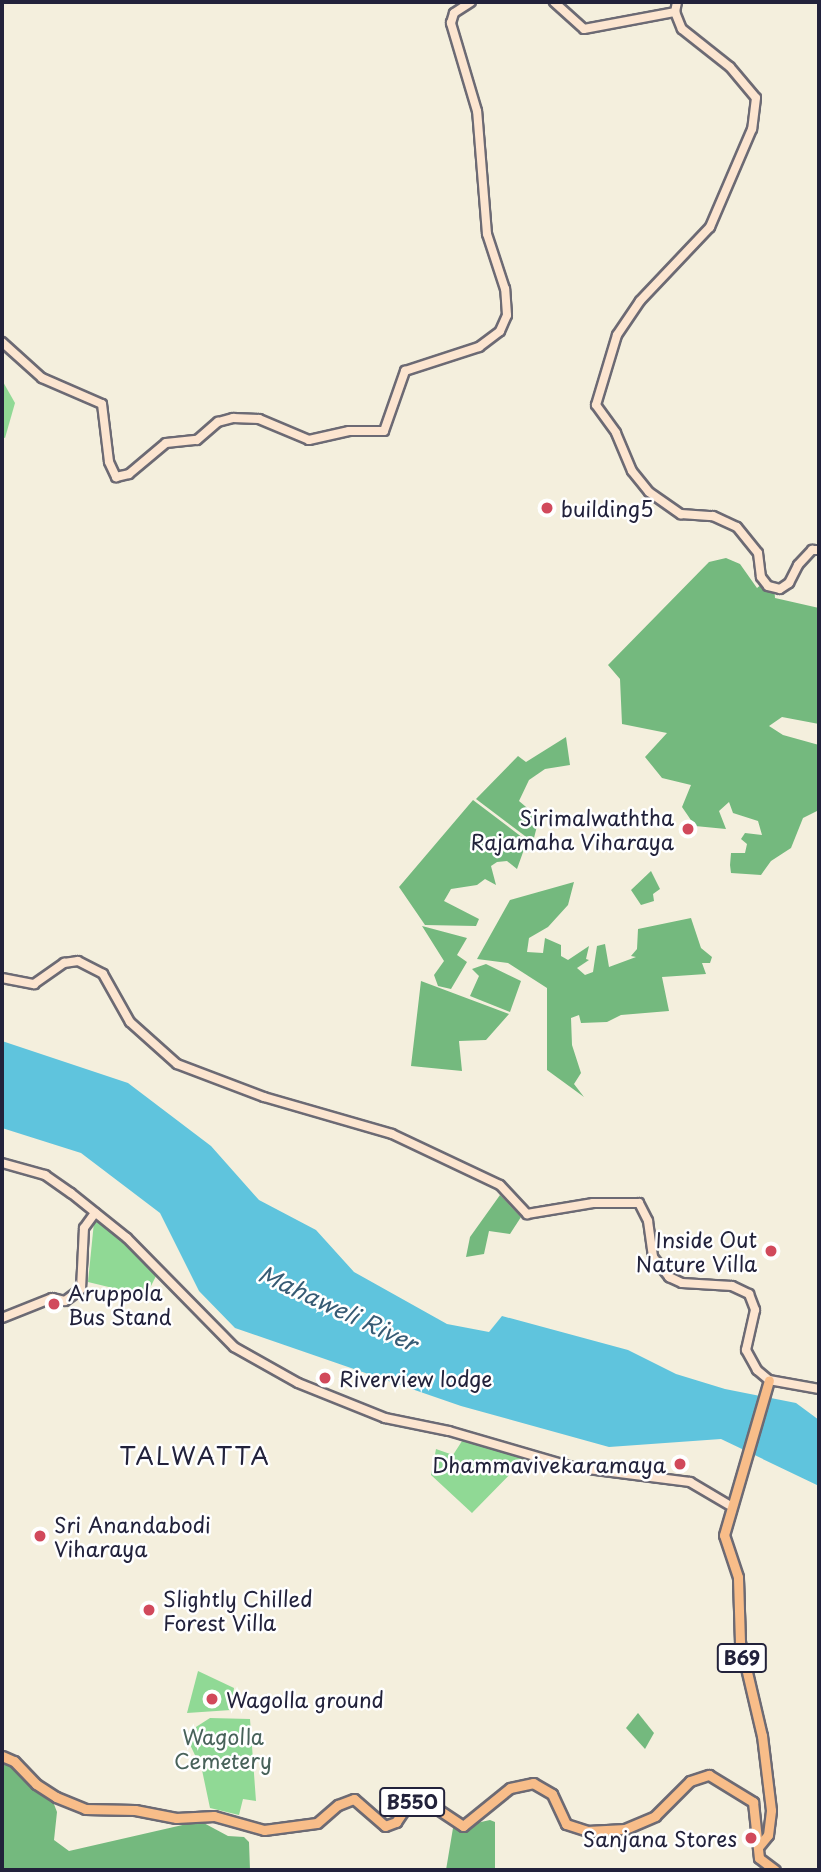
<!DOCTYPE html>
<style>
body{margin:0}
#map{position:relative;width:821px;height:1872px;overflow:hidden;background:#f4efdd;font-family:"Playpen Sans",sans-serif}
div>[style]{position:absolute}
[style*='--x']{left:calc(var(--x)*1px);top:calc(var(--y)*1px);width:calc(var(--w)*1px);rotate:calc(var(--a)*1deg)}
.green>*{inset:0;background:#90d995}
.forest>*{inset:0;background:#74b97e}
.water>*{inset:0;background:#5fc4dd}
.roads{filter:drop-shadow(2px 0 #6c6a74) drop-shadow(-2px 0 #6c6a74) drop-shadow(0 2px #6c6a74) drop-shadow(0 -2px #6c6a74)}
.secondary>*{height:8px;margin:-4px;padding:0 4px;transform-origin:4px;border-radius:4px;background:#fce5d0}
.primary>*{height:9px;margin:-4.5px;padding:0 4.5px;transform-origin:4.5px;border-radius:4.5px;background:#f8bd89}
.dots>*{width:19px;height:19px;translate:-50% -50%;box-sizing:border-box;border:4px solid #fff;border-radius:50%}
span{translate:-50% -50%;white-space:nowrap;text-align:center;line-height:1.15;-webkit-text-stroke:5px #fff;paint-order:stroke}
.shield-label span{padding:2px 5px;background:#fff;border:2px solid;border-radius:5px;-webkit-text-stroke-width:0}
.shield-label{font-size:19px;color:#22223b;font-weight:700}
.poi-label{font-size:21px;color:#22223b}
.left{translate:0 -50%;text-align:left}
.right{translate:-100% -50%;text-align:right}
.park-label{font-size:21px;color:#48625a}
.water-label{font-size:23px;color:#375b74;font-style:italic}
.quarter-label{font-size:24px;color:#22223b;letter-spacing:2px}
.frame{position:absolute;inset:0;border:4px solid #22223b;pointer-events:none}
</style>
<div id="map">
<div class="green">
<i style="clip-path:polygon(2px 380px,15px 403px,5px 438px,2px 437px)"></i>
<i style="clip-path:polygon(98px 1220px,157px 1274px,146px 1296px,88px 1282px,94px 1222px)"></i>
<i style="clip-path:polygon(462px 1441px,526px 1458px,472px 1513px,431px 1475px,436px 1449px,453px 1455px)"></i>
<i style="clip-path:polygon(198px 1671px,234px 1688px,231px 1710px,187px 1713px)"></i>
<i style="clip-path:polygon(210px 1718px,250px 1719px,256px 1801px,243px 1799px,239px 1815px,210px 1808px,202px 1770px,185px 1734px)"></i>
</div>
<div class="forest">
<i style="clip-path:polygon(726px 558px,740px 564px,757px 588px,766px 581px,774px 585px,775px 598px,819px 608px,819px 724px,782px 717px,769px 726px,783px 735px,819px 745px,819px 810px,803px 818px,791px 848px,771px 861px,761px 875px,731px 873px,730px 865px,731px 853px,745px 853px,747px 844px,741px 839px,745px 833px,762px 835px,758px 821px,733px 813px,729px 802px,719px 811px,726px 829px,695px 826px,682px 807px,691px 785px,662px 778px,645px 757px,667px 733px,622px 724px,620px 679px,608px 665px,709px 562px)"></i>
<i style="clip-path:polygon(566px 737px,570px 765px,545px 769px,529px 780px,519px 801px,539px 818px,533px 842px,476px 799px,518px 756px,526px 762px)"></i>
<i style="clip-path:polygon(473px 800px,527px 841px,517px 869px,507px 861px,497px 862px,491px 866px,496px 885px,485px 879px,477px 885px,451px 889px,444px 901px,479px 919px,476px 926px,425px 925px,399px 887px)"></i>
<i style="clip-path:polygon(651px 871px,660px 889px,653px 894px,654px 901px,641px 905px,631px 890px)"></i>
<i style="clip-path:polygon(574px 882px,568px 905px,548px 927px,529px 938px,527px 952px,543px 953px,545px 938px,561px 945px,561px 956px,568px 960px,589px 946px,586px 959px,589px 960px,577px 968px,585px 975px,593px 972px,597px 946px,605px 944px,609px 967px,636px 957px,631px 956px,637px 949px,638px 929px,691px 918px,701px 948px,712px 957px,710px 963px,702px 963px,706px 974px,662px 977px,669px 1011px,621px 1015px,607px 1022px,581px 1023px,579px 1015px,571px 1018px,572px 1045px,581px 1073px,574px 1084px,584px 1097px,547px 1070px,547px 988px,508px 963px,477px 959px,510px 900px)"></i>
<i style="clip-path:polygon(422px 926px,467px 938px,457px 955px,467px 962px,451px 989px,438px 986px,434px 975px,444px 961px)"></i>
<i style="clip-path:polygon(486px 964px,521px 981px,510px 1012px,470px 996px,479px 976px,472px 969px)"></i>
<i style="clip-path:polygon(421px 981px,509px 1014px,486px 1040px,459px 1041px,462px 1071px,411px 1066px)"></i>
<i style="clip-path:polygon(500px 1195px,521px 1217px,510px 1234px,489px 1231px,484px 1254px,466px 1257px,470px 1237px)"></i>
<i style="clip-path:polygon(638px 1713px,654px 1733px,645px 1749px,626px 1728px)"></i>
<i style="clip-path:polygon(2px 1762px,15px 1766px,30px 1786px,52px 1799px,57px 1812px,54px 1840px,69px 1851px,200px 1821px,228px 1836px,244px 1837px,249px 1842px,250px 1870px,2px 1870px)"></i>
<i style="clip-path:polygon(490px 1820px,495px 1822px,495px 1870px,446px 1870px,454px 1822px,463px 1826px)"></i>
</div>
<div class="water">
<i style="clip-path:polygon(2px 1041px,128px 1083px,211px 1146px,259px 1200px,316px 1230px,354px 1272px,447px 1324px,489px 1332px,502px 1316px,628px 1350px,676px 1374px,725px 1389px,796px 1403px,819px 1420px,819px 1486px,721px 1439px,609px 1447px,461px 1406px,235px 1328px,199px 1291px,160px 1213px,81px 1153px,2px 1128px)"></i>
</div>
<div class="roads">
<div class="secondary">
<i style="--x:554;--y:2;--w:40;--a:42"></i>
<i style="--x:584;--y:29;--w:93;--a:-10.6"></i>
<i style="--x:677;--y:2;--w:10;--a:101"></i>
<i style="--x:675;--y:12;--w:18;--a:68"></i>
<i style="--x:682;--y:29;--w:61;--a:38.4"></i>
<i style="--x:730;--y:67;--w:40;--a:50"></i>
<i style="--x:756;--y:98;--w:31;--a:97"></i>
<i style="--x:752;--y:129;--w:107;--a:113.2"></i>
<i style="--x:710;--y:227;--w:102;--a:133.4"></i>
<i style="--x:640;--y:301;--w:41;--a:124.1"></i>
<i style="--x:617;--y:335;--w:73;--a:106.7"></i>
<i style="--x:596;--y:405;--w:34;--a:54"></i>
<i style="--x:616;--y:433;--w:41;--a:67.2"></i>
<i style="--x:632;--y:471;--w:27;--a:51"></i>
<i style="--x:649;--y:492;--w:39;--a:35"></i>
<i style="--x:681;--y:514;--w:32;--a:4"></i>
<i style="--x:713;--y:516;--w:26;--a:25"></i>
<i style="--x:737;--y:527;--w:33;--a:51"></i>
<i style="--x:758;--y:553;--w:24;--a:83"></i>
<i style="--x:761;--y:577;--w:11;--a:52"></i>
<i style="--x:768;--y:586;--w:12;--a:14"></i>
<i style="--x:780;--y:589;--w:11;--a:-34"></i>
<i style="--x:789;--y:583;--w:20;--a:-63"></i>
<i style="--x:798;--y:565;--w:21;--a:-47"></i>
<i style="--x:812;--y:550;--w:7;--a:0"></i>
<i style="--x:2;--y:342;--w:54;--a:42"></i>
<i style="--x:42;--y:378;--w:65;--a:23.4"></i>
<i style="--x:102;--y:404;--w:58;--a:83.1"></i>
<i style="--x:109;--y:462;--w:17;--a:65"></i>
<i style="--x:116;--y:477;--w:13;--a:-13"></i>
<i style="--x:129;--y:474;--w:48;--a:-40"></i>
<i style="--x:166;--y:443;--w:31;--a:-6"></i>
<i style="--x:197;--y:440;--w:28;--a:-41"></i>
<i style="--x:218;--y:422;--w:16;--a:-15"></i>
<i style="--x:233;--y:418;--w:26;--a:2"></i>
<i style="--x:259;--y:419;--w:54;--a:22.8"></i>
<i style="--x:309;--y:440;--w:41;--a:-12.7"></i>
<i style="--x:349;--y:431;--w:35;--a:0"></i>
<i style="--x:384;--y:431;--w:64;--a:-70.7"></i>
<i style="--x:405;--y:371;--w:78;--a:-18"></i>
<i style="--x:479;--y:347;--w:26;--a:-37"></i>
<i style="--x:500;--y:331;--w:17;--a:-66"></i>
<i style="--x:507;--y:315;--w:26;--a:-94"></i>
<i style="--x:505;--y:289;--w:58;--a:-108.1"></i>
<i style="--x:487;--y:234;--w:123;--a:-94.6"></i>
<i style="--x:477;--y:111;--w:92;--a:-106.5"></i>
<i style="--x:451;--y:23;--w:10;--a:-73"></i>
<i style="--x:454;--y:13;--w:20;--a:-33"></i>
<i style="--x:2;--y:978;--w:33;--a:11"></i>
<i style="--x:34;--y:984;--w:37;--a:-35"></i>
<i style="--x:64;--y:963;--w:14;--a:-8"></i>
<i style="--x:78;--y:961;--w:28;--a:27"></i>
<i style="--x:103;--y:974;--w:55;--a:60.6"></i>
<i style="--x:130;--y:1022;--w:63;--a:41.8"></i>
<i style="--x:177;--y:1064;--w:93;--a:20.8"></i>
<i style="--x:264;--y:1097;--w:133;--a:16.1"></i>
<i style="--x:392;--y:1134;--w:119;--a:25.3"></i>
<i style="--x:500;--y:1185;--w:40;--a:47"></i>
<i style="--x:527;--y:1214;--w:67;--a:-9.5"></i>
<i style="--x:593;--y:1203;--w:46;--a:0"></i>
<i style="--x:639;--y:1203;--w:20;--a:63"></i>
<i style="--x:648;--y:1221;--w:36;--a:82"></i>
<i style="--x:653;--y:1257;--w:26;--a:51"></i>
<i style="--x:669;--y:1277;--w:14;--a:25"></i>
<i style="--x:682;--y:1283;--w:50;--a:3.4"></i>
<i style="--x:732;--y:1286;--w:19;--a:25"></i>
<i style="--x:749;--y:1294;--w:17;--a:69"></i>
<i style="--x:755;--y:1310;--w:41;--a:102.7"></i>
<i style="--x:746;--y:1350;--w:23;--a:61"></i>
<i style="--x:757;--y:1370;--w:16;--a:40"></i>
<i style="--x:769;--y:1380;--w:51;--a:10.2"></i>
<i style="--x:2;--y:1163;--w:45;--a:15.6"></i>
<i style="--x:45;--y:1175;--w:32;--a:35"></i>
<i style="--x:71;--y:1193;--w:72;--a:38.8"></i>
<i style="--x:127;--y:1238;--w:153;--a:45.5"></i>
<i style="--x:234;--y:1347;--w:73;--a:29.4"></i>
<i style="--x:298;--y:1383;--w:94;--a:21.9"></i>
<i style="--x:385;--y:1418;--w:65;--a:11.5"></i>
<i style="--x:449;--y:1431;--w:128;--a:16.3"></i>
<i style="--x:572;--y:1467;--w:119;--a:7.2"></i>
<i style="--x:690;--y:1482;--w:45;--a:30.5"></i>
<i style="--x:2;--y:1318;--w:54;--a:-21.8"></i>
<i style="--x:52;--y:1298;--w:13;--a:13"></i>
<i style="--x:65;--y:1301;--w:20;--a:-37"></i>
<i style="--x:81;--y:1289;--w:61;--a:-87.2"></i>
<i style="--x:84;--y:1228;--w:19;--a:-54"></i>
</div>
<div class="primary">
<i style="--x:2;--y:1756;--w:13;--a:23"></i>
<i style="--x:14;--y:1761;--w:32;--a:46"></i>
<i style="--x:36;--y:1784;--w:24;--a:33"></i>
<i style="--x:56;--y:1797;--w:31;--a:22"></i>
<i style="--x:85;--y:1809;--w:50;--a:1.1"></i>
<i style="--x:135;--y:1810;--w:42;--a:11"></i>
<i style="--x:176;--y:1818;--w:38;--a:-3"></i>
<i style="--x:214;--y:1816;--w:52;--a:15.6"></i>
<i style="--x:264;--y:1830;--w:53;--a:-7.5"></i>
<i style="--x:317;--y:1823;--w:28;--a:-41"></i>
<i style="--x:338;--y:1805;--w:17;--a:-21"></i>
<i style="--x:354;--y:1799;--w:41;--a:41.1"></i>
<i style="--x:385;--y:1826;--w:12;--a:-20"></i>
<i style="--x:396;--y:1822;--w:22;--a:-56"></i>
<i style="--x:408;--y:1804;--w:16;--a:-14"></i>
<i style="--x:424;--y:1800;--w:47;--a:33.7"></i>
<i style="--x:463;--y:1826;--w:60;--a:-39"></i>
<i style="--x:510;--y:1788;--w:24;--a:-12"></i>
<i style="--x:533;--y:1783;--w:22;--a:30"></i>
<i style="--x:552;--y:1794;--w:33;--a:65"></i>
<i style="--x:566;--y:1824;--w:22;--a:18"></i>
<i style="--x:587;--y:1831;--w:38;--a:-3"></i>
<i style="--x:625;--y:1829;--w:33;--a:-23"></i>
<i style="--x:655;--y:1816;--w:49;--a:-45"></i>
<i style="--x:690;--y:1781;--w:20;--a:-18"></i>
<i style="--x:709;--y:1775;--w:52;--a:31.5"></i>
<i style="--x:753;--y:1802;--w:56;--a:83.9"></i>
<i style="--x:759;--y:1858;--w:20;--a:37"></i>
<i style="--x:759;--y:1846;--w:14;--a:-51"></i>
<i style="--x:768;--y:1835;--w:25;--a:-83"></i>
<i style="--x:771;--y:1810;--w:75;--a:-96.9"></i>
<i style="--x:762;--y:1736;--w:97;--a:-103.2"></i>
<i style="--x:740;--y:1642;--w:65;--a:-91.8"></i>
<i style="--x:738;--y:1577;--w:44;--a:-108.4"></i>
<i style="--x:724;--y:1535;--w:161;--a:-73.8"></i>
</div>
</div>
<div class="dots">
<i style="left:547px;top:508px;background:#d1495b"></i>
<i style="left:688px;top:829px;background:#d1495b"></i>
<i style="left:771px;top:1251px;background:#d1495b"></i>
<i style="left:54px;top:1304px;background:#d1495b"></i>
<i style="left:325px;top:1378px;background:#d1495b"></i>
<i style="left:680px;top:1464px;background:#d1495b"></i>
<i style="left:40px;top:1536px;background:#d1495b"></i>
<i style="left:149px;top:1610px;background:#d1495b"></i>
<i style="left:212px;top:1699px;background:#d1495b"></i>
<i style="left:751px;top:1838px;background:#d1495b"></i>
</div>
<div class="shield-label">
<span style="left:742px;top:1658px">B69</span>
<span style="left:412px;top:1802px">B550</span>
</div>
<div class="poi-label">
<span class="left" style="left:561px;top:508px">building5</span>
<span class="right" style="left:674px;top:829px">Sirimalwaththa<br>Rajamaha Viharaya</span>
<span class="right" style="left:757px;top:1251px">Inside Out<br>Nature Villa</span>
<span class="left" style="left:68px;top:1304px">Aruppola<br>Bus Stand</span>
<span class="left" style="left:339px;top:1378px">Riverview lodge</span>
<span class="right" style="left:666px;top:1464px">Dhammavivekaramaya</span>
<span class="left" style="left:54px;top:1536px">Sri Anandabodi<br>Viharaya</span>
<span class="left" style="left:163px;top:1610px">Slightly Chilled<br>Forest Villa</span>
<span class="left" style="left:226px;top:1699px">Wagolla ground</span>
<span class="right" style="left:737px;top:1838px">Sanjana Stores</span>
</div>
<div class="park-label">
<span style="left:223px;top:1748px">Wagolla<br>Cemetery</span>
</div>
<div class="water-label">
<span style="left:338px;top:1308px;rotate:25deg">Mahaweli River</span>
</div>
<div class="quarter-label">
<span style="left:195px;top:1456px">TALWATTA</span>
</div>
<div class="frame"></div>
</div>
